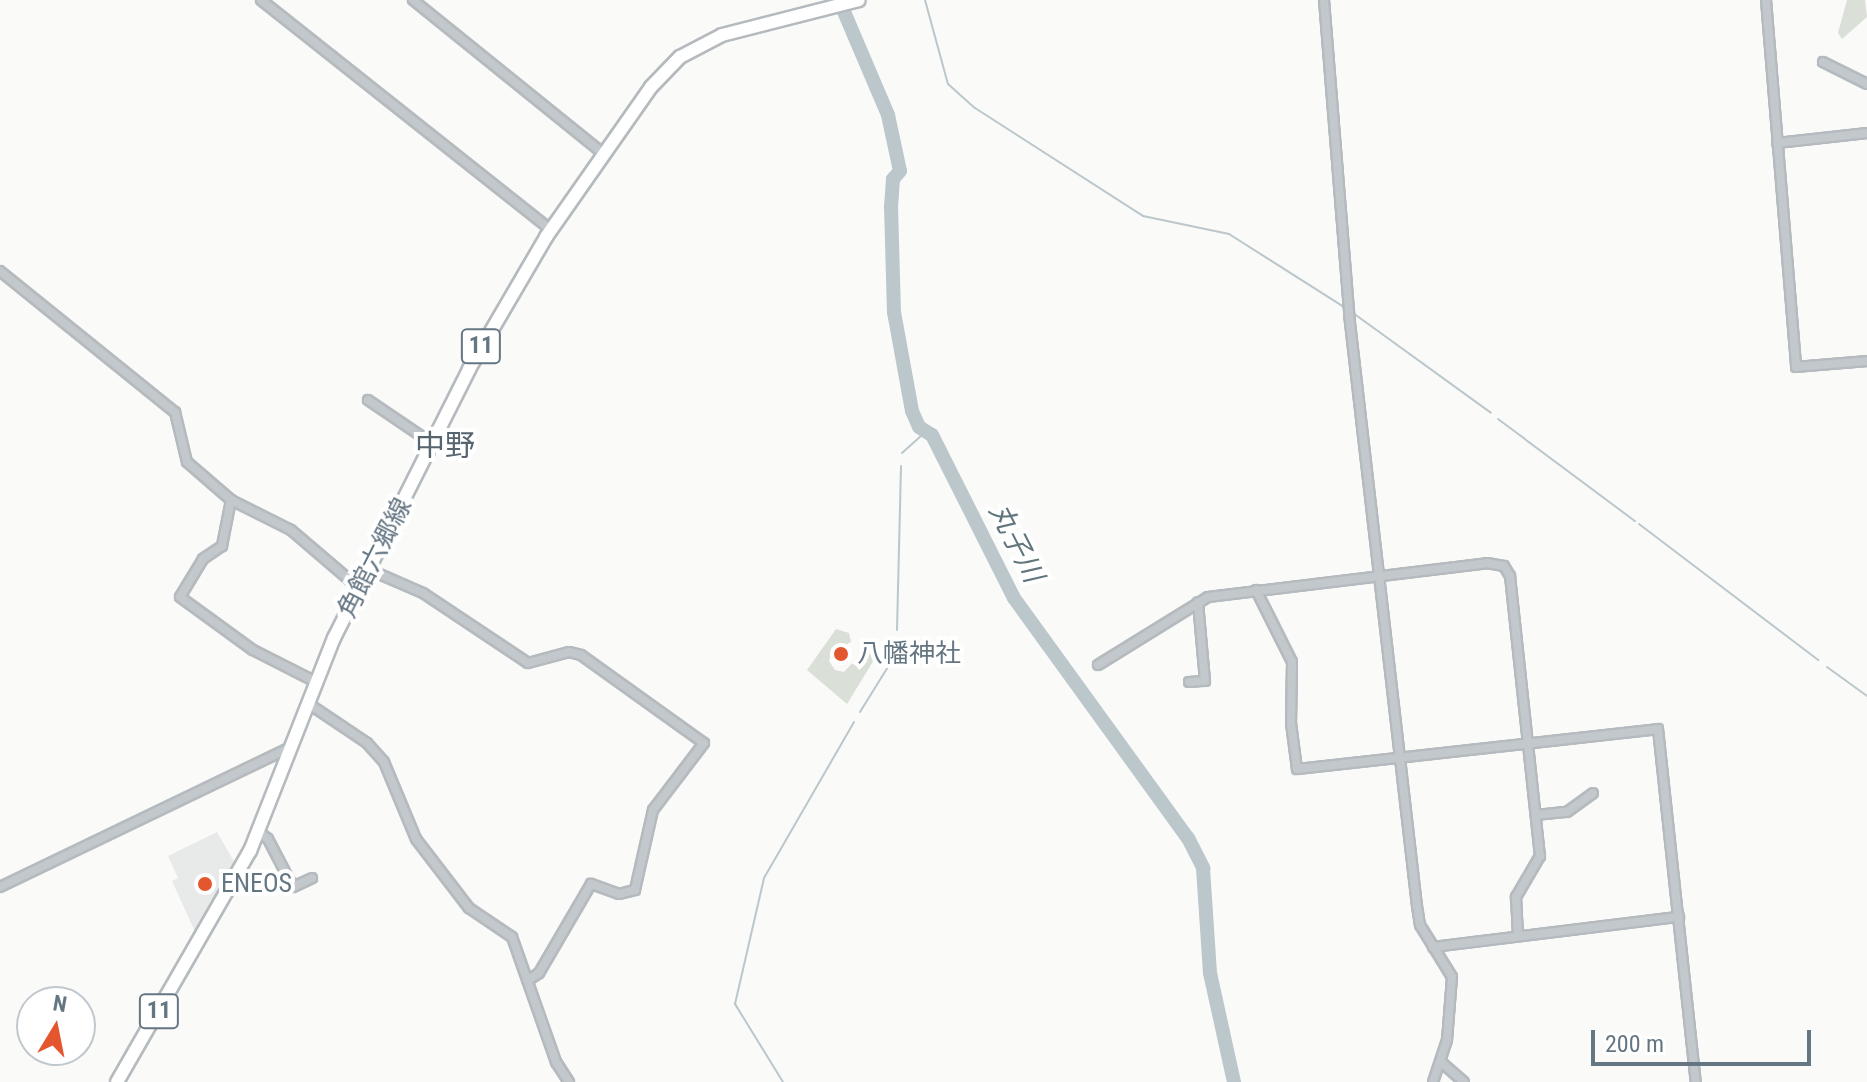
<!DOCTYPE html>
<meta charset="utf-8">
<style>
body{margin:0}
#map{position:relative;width:1867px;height:1082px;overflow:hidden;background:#fafaf8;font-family:"Roboto Condensed","Noto Sans JP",sans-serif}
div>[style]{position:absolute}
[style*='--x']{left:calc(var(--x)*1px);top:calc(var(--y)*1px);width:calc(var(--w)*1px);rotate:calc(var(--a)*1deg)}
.built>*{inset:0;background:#e8e9e9}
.green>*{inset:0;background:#dadfd7}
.stream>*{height:2px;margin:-1px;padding:0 1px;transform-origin:1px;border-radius:1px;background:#bbc7cb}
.river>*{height:14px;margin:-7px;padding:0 7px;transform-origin:7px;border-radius:7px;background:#bbc7cb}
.roads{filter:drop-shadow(2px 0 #b5babe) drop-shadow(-2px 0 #b5babe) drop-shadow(0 2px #b5babe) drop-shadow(0 -2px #b5babe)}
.minor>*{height:8px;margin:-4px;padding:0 4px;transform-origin:4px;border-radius:4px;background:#c3c8cc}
.primary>*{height:12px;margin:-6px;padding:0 6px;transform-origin:6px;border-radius:6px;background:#fff}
.dots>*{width:22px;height:22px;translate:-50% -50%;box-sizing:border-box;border:4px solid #fff;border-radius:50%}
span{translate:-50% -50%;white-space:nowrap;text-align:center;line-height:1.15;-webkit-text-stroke:8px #fff;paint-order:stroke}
.shield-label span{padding:2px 6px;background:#fff;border:2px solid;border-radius:6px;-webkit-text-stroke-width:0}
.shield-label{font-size:24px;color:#657683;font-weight:700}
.street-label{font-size:26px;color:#657683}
.poi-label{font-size:26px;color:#657683}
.left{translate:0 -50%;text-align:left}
.water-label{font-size:28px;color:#60757c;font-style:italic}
.quarter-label{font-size:30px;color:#57646e}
.north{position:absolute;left:16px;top:986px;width:80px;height:80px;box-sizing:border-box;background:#fff;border:2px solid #c1c8cd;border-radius:50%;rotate:10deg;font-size:22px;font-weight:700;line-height:32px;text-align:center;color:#657683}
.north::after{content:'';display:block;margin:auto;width:28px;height:36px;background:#e4572e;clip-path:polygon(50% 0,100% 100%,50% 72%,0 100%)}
.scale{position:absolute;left:1591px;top:1030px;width:220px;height:36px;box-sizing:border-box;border:4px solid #657683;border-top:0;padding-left:10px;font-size:24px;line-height:28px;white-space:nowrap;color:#657683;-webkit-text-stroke:6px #fff;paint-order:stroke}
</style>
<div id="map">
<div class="built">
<i style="clip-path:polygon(217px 832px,236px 865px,197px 936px,172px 881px,178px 878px,168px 856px)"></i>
</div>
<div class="green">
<i style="clip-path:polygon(1847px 0,1865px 0,1867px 17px,1842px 39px,1838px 33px)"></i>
<i style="clip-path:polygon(836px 629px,849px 633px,851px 642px,831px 653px,829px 661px,835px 670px,844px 672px,867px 647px,877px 655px,847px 704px,807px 670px)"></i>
</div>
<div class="stream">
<i style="--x:925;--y:0;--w:87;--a:74.7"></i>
<i style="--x:948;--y:84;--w:36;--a:42"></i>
<i style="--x:975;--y:108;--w:200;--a:32.7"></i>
<i style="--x:1143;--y:216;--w:88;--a:11.8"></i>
<i style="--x:1229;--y:234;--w:136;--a:32.4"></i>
<i style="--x:1353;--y:313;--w:170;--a:35.9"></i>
<i style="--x:1498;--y:419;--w:171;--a:36.7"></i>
<i style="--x:902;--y:453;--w:30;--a:-42"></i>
<i style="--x:1639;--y:524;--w:225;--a:37.2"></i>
<i style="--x:897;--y:630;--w:164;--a:-88.6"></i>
<i style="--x:1827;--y:667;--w:49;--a:35.9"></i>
<i style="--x:860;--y:712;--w:68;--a:-58.2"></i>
<i style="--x:896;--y:654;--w:12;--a:-85"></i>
<i style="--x:783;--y:1082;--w:92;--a:-121.6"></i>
<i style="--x:735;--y:1004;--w:129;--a:-77"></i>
<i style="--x:764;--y:878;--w:180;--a:-60"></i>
</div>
<div class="river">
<i style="--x:839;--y:0;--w:125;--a:66.9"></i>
<i style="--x:888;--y:115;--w:57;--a:77.9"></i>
<i style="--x:900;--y:171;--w:11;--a:131"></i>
<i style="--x:893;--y:179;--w:27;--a:94"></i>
<i style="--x:891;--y:206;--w:106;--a:88.4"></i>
<i style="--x:894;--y:312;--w:101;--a:79.7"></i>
<i style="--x:912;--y:411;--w:17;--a:66"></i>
<i style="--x:919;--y:427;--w:15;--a:32"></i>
<i style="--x:932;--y:435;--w:182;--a:63.3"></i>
<i style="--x:1014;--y:598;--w:296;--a:54.1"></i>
<i style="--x:1188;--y:838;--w:34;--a:63"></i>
<i style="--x:1203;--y:868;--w:105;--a:86.2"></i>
<i style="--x:1210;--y:973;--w:112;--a:77.6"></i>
</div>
<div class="roads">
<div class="minor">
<i style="--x:261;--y:0;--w:370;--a:38.4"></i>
<i style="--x:413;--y:0;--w:245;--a:38.9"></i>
<i style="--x:1324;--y:0;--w:315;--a:85.4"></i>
<i style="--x:1349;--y:314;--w:596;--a:83.45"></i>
<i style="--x:1417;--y:906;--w:19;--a:81"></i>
<i style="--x:1420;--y:925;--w:61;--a:58.4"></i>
<i style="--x:1452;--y:977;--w:63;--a:94.5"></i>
<i style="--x:1447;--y:1040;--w:44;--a:108.4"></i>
<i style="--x:1766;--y:0;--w:368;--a:85.3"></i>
<i style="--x:1796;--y:367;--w:71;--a:-4.8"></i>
<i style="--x:1823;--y:62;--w:49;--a:26.6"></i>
<i style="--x:1777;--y:143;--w:91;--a:-6.3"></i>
<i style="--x:0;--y:271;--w:225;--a:38.9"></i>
<i style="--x:175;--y:412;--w:51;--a:76.5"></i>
<i style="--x:187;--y:462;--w:58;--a:40.8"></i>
<i style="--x:231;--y:500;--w:67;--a:26.6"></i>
<i style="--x:291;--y:530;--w:91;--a:40.5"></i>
<i style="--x:368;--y:400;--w:78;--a:34.1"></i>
<i style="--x:231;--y:500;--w:47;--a:101.1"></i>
<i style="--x:222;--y:546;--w:23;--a:146"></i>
<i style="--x:203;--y:559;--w:44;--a:121.2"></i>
<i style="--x:180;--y:597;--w:90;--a:36"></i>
<i style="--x:253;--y:650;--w:71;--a:26.9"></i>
<i style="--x:370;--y:570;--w:58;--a:23.5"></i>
<i style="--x:423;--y:593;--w:126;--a:33.7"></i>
<i style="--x:528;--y:663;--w:42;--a:-15"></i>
<i style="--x:569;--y:652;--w:12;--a:14"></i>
<i style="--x:581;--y:655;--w:151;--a:35.6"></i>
<i style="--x:704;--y:743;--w:84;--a:127.3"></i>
<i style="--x:653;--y:810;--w:82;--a:102.7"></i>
<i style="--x:635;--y:890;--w:16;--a:166"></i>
<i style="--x:619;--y:894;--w:30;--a:-160"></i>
<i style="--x:591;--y:884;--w:103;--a:120.3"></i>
<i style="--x:539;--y:973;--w:14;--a:146"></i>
<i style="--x:1256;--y:590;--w:80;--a:63.4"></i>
<i style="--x:1292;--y:662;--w:61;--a:90.9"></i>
<i style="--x:1291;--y:723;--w:46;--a:82.6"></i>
<i style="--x:1297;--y:769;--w:363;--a:-6.3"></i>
<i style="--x:1658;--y:729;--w:355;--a:83.9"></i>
<i style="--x:1098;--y:665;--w:129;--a:-31.7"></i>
<i style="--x:1208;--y:597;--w:281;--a:-6.9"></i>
<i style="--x:1487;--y:563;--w:17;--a:10"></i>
<i style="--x:1504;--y:566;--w:12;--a:59"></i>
<i style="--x:1510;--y:576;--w:282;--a:83.9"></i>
<i style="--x:1540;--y:856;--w:48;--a:120.3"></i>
<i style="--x:1516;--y:897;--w:39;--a:87"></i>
<i style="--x:1189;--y:682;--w:16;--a:-4"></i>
<i style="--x:1205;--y:681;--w:79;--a:-95.1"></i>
<i style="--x:309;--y:704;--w:70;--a:33.9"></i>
<i style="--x:367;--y:743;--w:25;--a:48"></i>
<i style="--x:384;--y:762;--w:83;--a:67.4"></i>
<i style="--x:416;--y:839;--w:87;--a:52.5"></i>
<i style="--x:469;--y:908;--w:52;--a:34"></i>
<i style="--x:512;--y:937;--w:133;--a:70.6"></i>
<i style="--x:556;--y:1062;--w:24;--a:57"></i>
<i style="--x:1536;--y:815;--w:31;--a:-6"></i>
<i style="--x:1567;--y:812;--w:32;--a:-36"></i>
<i style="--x:259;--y:832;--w:11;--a:38"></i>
<i style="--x:268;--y:839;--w:54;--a:62.5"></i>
<i style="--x:293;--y:887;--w:21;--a:-25"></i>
<i style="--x:0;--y:887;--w:325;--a:-25.7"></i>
<i style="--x:1433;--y:947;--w:248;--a:-7"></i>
<i style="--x:1441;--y:1062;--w:30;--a:41"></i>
</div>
<div class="primary">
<i style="--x:117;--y:1082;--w:267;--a:-60.1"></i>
<i style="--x:250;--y:851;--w:229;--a:-68.5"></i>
<i style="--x:334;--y:638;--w:301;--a:-63.3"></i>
<i style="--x:469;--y:369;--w:153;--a:-59.7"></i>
<i style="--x:546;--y:237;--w:183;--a:-55"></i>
<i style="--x:651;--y:87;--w:42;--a:-46"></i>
<i style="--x:680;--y:57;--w:47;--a:-27.6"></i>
<i style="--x:722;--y:35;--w:141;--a:-14.3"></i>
</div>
</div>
<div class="dots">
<i style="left:841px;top:654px;background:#e4572e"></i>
<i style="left:205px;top:884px;background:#e4572e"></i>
</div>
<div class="shield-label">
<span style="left:481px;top:346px">11</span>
<span style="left:159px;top:1011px">11</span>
</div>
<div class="street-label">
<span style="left:375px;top:558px;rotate:-63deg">角館六郷線</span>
</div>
<div class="poi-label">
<span class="left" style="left:857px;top:654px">八幡神社</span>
<span class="left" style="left:221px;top:884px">ENEOS</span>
</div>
<div class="water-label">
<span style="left:1016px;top:543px;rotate:63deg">丸子川</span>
</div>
<div class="quarter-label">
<span style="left:445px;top:446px">中野</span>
</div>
<div class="north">N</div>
<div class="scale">200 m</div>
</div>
